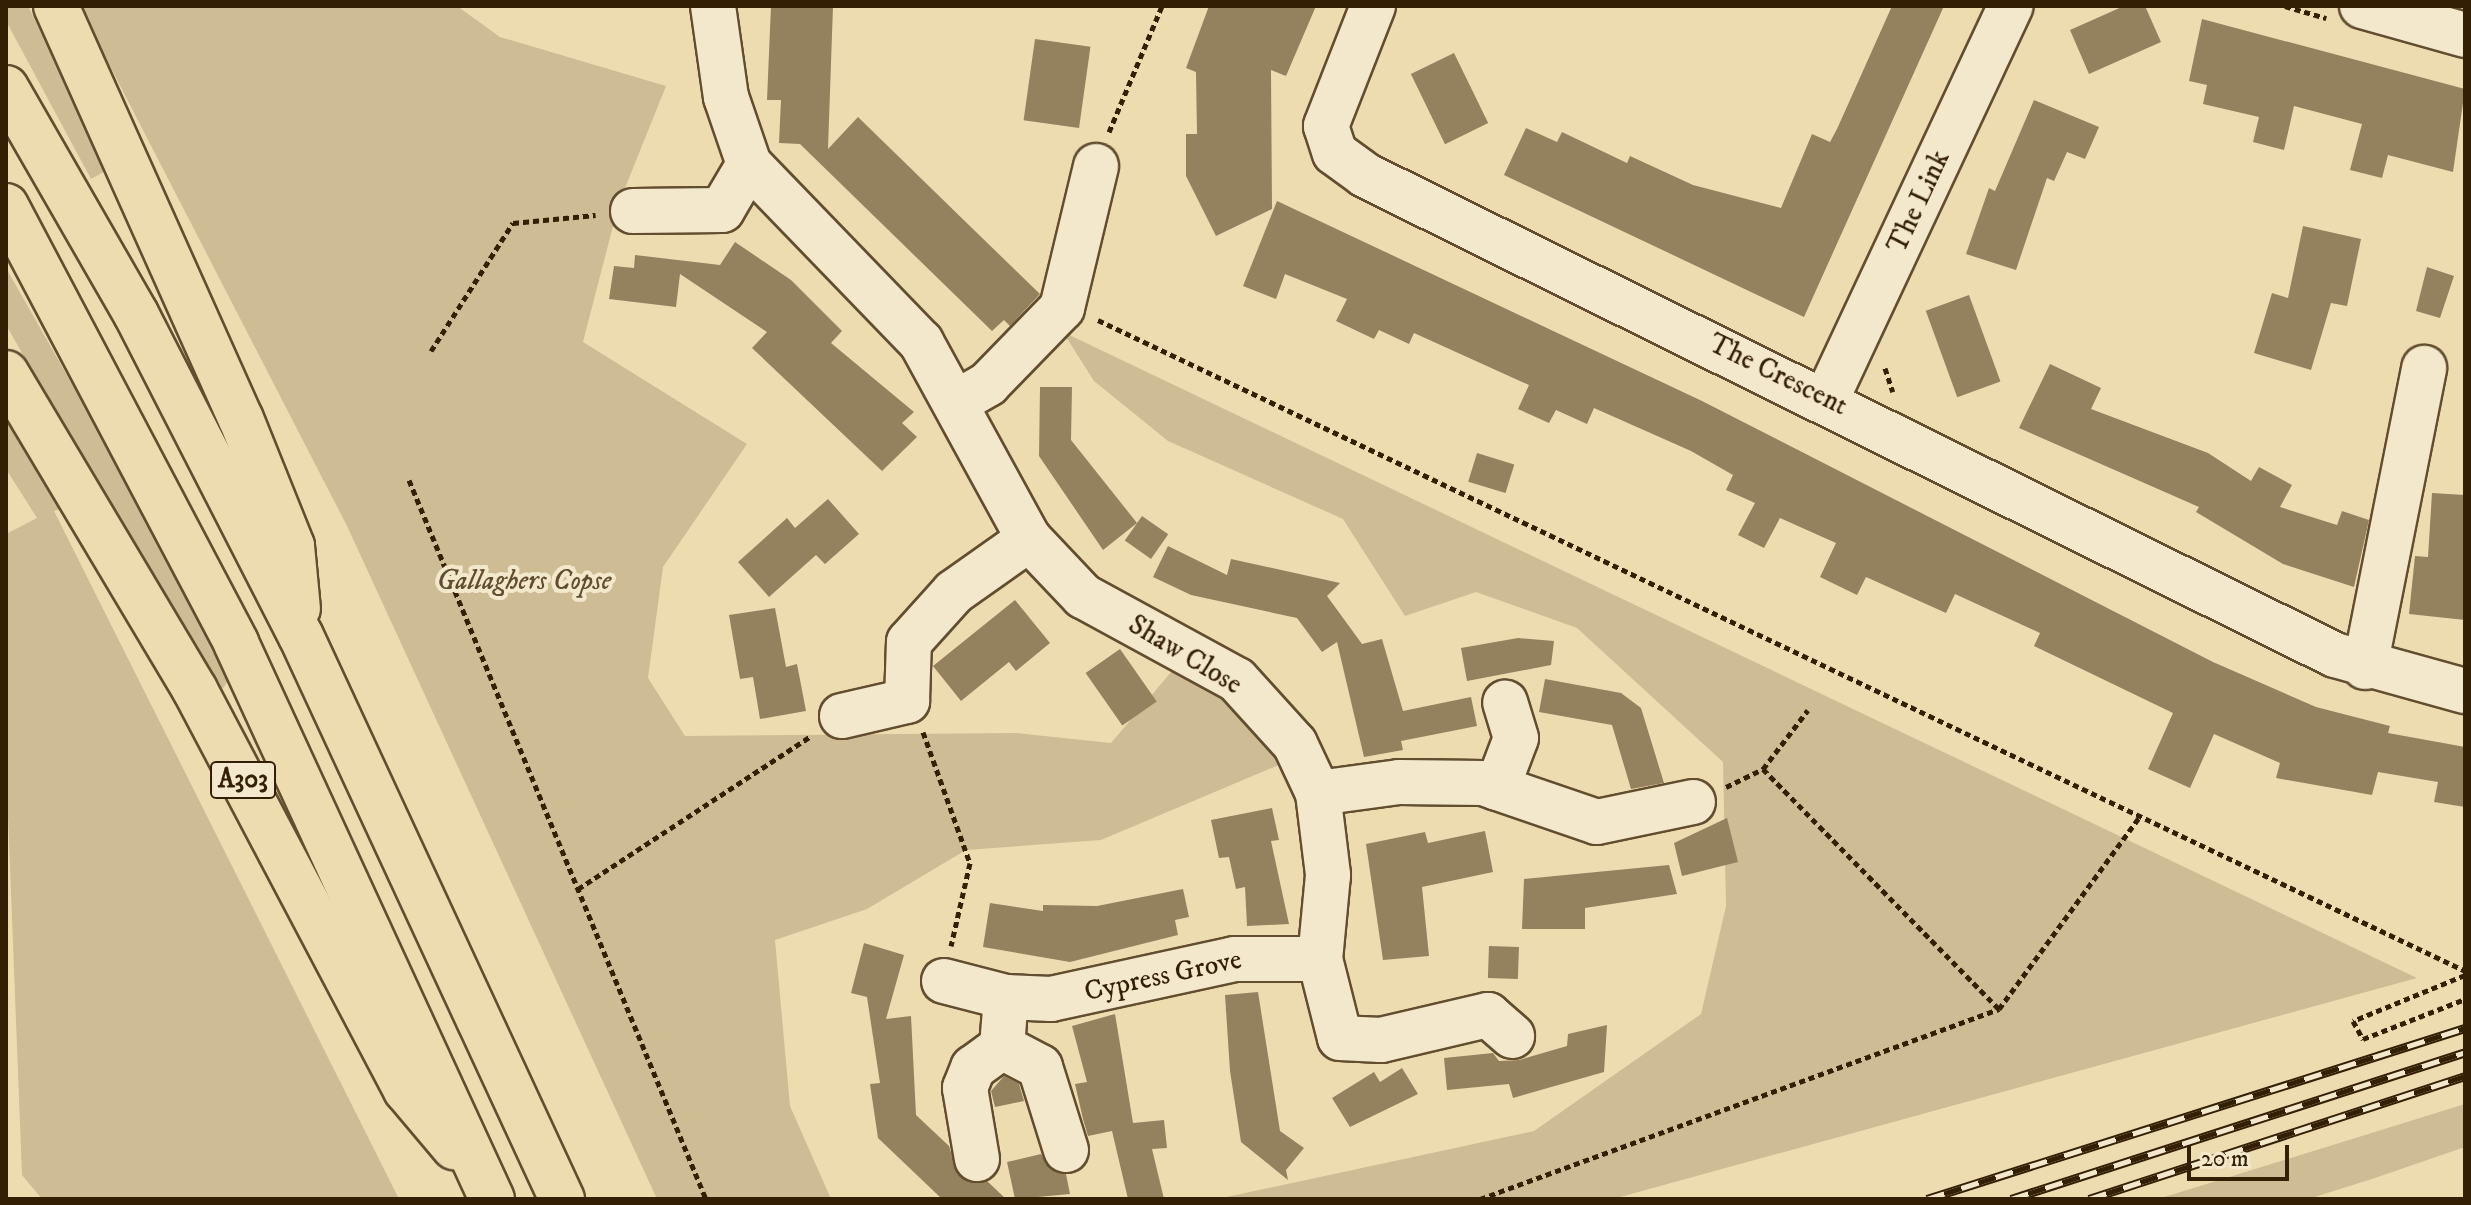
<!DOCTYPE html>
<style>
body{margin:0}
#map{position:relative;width:2471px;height:1205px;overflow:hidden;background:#eedcb1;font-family:"IM FELL DW Pica",serif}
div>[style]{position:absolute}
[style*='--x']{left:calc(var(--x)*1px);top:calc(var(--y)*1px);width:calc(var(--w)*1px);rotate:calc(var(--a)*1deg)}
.green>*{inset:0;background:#cebc94}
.building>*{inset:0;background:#94815e;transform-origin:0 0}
.path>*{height:5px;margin-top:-2.5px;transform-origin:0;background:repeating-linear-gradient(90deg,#331f04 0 6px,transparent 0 10px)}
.roads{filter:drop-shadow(2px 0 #624e2f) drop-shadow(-2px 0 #624e2f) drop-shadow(0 2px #624e2f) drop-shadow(0 -2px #624e2f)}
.minor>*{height:44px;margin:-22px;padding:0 22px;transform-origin:22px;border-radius:22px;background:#f4e8cc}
.highway>*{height:44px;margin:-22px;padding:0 22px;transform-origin:22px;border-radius:22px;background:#eedcb1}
.rail>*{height:9px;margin-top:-4.5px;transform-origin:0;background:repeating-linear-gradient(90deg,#f4e8cc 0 18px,#331f04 0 36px);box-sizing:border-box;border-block:2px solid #331f04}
span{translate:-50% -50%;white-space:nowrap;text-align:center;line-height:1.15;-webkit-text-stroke:8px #f4e8cc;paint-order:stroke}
.shield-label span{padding:2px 6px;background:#f4e8cc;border:2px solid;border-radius:6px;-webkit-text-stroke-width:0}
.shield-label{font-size:26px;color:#331f04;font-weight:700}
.street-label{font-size:28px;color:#331f04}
.park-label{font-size:28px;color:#624e2f;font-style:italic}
.frame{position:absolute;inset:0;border:8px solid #331f04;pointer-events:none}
.scale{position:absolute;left:2187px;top:1145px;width:102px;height:36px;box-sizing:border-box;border:4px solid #331f04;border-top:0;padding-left:10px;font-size:24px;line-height:28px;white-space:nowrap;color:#331f04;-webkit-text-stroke:6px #f4e8cc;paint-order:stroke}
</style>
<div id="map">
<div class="green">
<i style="clip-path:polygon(6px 6px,28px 6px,109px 169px,91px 179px,6px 21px)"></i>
<i style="clip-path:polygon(79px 6px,457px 6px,500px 37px,666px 86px,619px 203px,583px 342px,747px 444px,663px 567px,648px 678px,685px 736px,1015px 733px,1111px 743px,1178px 664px,1293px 759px,1101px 840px,966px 850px,867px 909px,775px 940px,790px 1106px,831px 1199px,657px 1199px,347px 526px)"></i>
<i style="clip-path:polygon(6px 268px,150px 521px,228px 681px,223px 688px,216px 689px,6px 325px)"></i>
<i style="clip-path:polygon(1063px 332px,2417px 978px,1613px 1199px,1217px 1199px,1534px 1131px,1701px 1014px,1726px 906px,1723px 762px,1577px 628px,1476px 592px,1405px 616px,1343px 519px,1168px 441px,1094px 381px)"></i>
<i style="clip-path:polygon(6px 413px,64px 508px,54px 511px,399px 1199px,42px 1199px,22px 1175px,6px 765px,6px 534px,37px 518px,6px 469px)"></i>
<i style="clip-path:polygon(2465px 1104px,2465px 1147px,2372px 1179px,2308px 1199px,2158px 1199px)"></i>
</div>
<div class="building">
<i style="clip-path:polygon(771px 6px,833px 6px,828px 149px,858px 117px,974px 230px,1040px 294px,1010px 326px,1004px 320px,992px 331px,800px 144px,779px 143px,781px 100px,767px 100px)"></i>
<i style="clip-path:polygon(1209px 6px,1316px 6px,1286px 76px,1271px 70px,1272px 209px,1216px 236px,1186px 176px,1186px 134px,1197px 134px,1196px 72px,1186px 68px)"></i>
<i style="clip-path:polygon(1892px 6px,1944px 6px,1804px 317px,1504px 175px,1526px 128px,1557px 142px,1562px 132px,1627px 163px,1630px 156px,1693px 185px,1781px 208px,1812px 134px,1830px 142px,1837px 129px)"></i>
<i style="clip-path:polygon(2124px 6px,2145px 6px,2161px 42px,2089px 74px,2070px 30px)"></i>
<i style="clip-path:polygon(2202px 19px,2465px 89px,2453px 172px,2388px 155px,2382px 178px,2350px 170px,2362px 124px,2294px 106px,2284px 150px,2253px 142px,2259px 117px,2203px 104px,2207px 85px,2189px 81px)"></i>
<i style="left:1035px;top:39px;width:56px;height:82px;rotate:8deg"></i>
<i style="left:1454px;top:53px;width:78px;height:48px;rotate:64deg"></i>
<i style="clip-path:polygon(2034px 100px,2099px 127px,2085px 159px,2067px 152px,2054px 181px,2047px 178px,2016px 270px,1966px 254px,1989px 188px,1995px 191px)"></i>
<i style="clip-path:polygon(1277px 201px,1702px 401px,2213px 662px,2316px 707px,2390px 726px,2388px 733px,2465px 747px,2465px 807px,2434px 802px,2438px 782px,2378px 772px,2372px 795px,2276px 778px,2280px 763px,2214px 734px,2190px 788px,2148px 769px,2173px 713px,2034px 646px,2040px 633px,1955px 594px,1946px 613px,1866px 577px,1857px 595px,1820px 577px,1836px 543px,1780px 518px,1764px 548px,1738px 535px,1755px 503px,1726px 490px,1733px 475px,1691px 451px,1594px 408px,1587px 424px,1556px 410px,1549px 423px,1518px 409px,1529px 385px,1414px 333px,1409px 344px,1379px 330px,1374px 339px,1336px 321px,1347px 299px,1285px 274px,1276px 299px,1243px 286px)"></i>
<i style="clip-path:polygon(2303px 226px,2361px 239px,2347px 306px,2331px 303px,2311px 370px,2254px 353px,2272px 293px,2288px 298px)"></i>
<i style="clip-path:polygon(735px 242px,791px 280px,842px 331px,831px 343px,914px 412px,902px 423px,917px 437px,882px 471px,752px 348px,767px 332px,680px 274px,676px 307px,609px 299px,614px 266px,634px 268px,635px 255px,720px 265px)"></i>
<i style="clip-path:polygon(2427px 267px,2454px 276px,2440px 318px,2416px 311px)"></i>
<i style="left:1969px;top:295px;width:92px;height:46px;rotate:70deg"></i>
<i style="clip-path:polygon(2050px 364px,2101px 388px,2091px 409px,2208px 453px,2251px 481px,2259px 467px,2292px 485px,2280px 507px,2337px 525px,2342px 511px,2369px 520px,2354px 587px,2283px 564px,2196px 512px,2199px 507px,2019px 428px)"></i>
<i style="clip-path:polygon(1040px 387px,1072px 387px,1071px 440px,1137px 523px,1103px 550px,1039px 456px)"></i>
<i style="left:1477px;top:453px;width:39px;height:30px;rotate:17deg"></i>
<i style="clip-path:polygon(2432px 493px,2465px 495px,2465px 620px,2409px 614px,2415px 556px,2428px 557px)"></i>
<i style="clip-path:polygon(828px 499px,859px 534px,825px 564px,816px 555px,769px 597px,738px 562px,787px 518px,795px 528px)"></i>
<i style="left:1142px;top:516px;width:32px;height:30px;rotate:35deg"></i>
<i style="clip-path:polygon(1168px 546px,1227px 575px,1231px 559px,1340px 583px,1327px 596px,1362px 644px,1382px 639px,1403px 711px,1471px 697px,1477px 726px,1401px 741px,1403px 750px,1364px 757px,1337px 642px,1322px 652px,1297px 618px,1191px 595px,1153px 577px)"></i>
<i style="clip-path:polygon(1015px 600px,1050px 643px,1016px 671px,1009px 662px,961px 701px,933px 666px)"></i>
<i style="clip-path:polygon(775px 608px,786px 667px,797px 664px,806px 711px,760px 719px,753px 677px,740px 679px,729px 615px)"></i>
<i style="clip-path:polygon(1518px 638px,1554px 641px,1551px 665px,1467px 681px,1461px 648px)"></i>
<i style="left:1120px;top:649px;width:64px;height:42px;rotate:55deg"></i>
<i style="clip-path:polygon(1545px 679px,1621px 693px,1641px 708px,1664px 783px,1631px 789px,1612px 725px,1539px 712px)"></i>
<i style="clip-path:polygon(1272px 808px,1279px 840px,1271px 841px,1289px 924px,1247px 926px,1245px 887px,1236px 889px,1229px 857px,1219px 858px,1211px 820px)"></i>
<i style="clip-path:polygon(1727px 818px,1738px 862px,1682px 876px,1674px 843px)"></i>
<i style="clip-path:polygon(1485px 831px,1493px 872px,1422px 887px,1429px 956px,1383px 960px,1366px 844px,1425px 832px,1428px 843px)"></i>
<i style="clip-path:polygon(1669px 865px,1677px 894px,1585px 908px,1585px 929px,1522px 929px,1524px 879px)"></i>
<i style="clip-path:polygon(1183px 889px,1189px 917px,1175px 920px,1178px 935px,1070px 962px,983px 947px,990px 903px,1043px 911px,1043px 905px,1097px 906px)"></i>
<i style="clip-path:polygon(864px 943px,904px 955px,886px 1019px,911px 1016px,916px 1115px,949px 1146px,958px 1175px,987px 1181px,1006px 1199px,942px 1199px,878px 1138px,870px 1084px,880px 1083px,867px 997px,851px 993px)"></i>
<i style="left:1489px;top:946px;width:30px;height:32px;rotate:2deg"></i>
<i style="clip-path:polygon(1258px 992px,1280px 1131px,1304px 1148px,1286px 1170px,1288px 1180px,1241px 1142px,1230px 1071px,1225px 995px)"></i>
<i style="clip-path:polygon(1115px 1014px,1133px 1123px,1164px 1120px,1167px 1148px,1152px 1149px,1164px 1199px,1128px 1199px,1112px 1131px,1088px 1136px,1083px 1119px,1075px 1084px,1087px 1082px,1072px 1026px)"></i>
<i style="clip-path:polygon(1607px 1025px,1604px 1072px,1513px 1098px,1509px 1084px,1447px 1090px,1444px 1058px,1493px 1053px,1499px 1061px,1519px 1060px,1567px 1046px,1568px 1034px)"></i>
<i style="clip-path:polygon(1402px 1068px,1418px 1094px,1350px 1127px,1332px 1098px,1374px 1072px,1380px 1082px)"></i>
<i style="clip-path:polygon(1004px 1076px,1019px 1084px,1024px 1101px,995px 1107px,991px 1091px)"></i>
<i style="clip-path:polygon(1041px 1154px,1050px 1169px,1066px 1174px,1070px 1194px,1015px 1199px,1007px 1162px)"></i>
</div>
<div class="path">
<i style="--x:2285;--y:6;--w:43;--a:16.3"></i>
<i style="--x:1109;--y:132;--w:137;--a:-67.2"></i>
<i style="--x:1098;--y:320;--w:1514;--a:25.46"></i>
<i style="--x:431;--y:351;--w:152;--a:-57.4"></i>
<i style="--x:513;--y:223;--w:83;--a:-5.5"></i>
<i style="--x:1885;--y:368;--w:25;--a:72"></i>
<i style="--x:409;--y:480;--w:778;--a:67.56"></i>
<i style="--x:923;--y:732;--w:139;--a:70.3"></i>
<i style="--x:970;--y:863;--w:85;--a:102.9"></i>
<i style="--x:1763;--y:769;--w:337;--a:45.5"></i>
<i style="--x:1726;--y:787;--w:41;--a:-25.9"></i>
<i style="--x:1763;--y:769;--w:74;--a:-52.7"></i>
<i style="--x:578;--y:889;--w:279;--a:-33.3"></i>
<i style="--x:2465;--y:975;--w:121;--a:157.7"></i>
<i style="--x:2353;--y:1021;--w:21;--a:61"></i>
<i style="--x:2363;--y:1039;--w:110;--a:-21.4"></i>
<i style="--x:1480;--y:1199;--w:553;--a:-20.11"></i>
<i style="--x:1999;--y:1009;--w:240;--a:-53.8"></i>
</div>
<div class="roads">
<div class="minor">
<i style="--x:713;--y:6;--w:92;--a:81.9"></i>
<i style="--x:726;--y:97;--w:71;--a:71.1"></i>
<i style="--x:749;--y:164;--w:248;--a:46"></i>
<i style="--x:921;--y:342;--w:225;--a:61.3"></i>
<i style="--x:1029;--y:539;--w:79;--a:46.5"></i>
<i style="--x:1083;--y:596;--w:175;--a:28.6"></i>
<i style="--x:1237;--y:680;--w:86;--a:47.8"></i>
<i style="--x:1295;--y:744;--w:54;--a:64.9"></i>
<i style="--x:1318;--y:793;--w:83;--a:83"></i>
<i style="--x:1328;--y:875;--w:84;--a:95.4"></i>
<i style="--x:1320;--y:959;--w:81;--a:75.8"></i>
<i style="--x:1340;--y:1038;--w:41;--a:2.8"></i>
<i style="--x:1381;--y:1040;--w:110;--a:-13.2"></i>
<i style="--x:1488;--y:1015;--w:32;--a:41"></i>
<i style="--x:1373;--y:6;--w:129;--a:111.4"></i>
<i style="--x:1326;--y:126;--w:28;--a:72"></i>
<i style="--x:1335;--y:153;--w:37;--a:36"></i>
<i style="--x:1365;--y:175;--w:1082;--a:26.33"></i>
<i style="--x:2335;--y:655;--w:135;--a:15.5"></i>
<i style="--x:2362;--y:6;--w:107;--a:15.7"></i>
<i style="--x:633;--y:211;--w:89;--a:-0.6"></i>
<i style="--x:722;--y:210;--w:53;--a:-59.6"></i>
<i style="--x:1827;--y:398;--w:433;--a:-64.9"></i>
<i style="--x:957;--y:402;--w:36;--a:-30"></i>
<i style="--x:988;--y:384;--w:106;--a:-45.8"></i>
<i style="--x:1062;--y:308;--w:146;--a:-76.5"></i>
<i style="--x:2365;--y:667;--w:305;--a:-78.8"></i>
<i style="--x:842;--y:716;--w:67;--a:-13"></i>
<i style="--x:907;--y:701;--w:59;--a:-88.1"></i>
<i style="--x:909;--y:642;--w:67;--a:-48"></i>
<i style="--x:954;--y:592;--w:92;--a:-35.2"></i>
<i style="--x:1497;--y:788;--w:53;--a:-69.2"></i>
<i style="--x:1516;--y:738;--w:37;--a:-107"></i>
<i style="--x:1318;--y:793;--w:82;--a:-7.7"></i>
<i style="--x:1399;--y:782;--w:84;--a:0.7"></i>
<i style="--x:1483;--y:783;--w:120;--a:18.9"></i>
<i style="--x:1597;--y:822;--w:98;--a:-11.8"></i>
<i style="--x:944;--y:981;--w:64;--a:14.5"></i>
<i style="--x:1006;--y:997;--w:45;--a:2.5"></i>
<i style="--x:1051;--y:999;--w:187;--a:-12.3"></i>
<i style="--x:1234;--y:959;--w:86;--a:0"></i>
<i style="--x:1006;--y:997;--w:50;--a:94.6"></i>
<i style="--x:1002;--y:1047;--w:43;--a:27.8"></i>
<i style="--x:1040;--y:1067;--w:87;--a:72.6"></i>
<i style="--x:977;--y:1159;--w:72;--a:-99.6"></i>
<i style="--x:965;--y:1088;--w:22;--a:-68"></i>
<i style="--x:973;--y:1068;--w:36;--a:-36"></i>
</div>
<div class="highway">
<i style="--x:56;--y:6;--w:453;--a:65.9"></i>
<i style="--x:241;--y:419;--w:137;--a:68.1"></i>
<i style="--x:292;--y:546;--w:63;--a:84.6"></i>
<i style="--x:6;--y:88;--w:261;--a:60.1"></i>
<i style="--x:136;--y:314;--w:362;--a:62.9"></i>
<i style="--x:301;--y:636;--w:621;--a:65.13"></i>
<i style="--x:6;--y:206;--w:494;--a:62.2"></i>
<i style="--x:236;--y:643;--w:612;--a:65.28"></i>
<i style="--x:6;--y:373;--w:369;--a:59.2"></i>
<i style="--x:195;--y:690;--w:452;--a:62.2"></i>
<i style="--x:406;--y:1090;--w:75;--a:49.9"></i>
</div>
</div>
<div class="rail">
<i style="--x:1927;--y:1199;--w:565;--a:-17.63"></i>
<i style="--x:2011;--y:1199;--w:477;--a:-17.9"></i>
<i style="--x:2089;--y:1199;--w:396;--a:-18.1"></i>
</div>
<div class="shield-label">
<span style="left:243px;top:780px">A303</span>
</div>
<div class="street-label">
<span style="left:1919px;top:202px;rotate:-65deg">The Link</span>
<span style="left:1778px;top:375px;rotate:26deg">The Crescent</span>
<span style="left:1185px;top:655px;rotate:31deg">Shaw Close</span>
<span style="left:1163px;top:976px;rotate:-12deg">Cypress Grove</span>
</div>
<div class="park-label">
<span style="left:524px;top:581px">Gallaghers Copse</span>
</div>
<div class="frame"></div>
<div class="scale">20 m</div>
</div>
